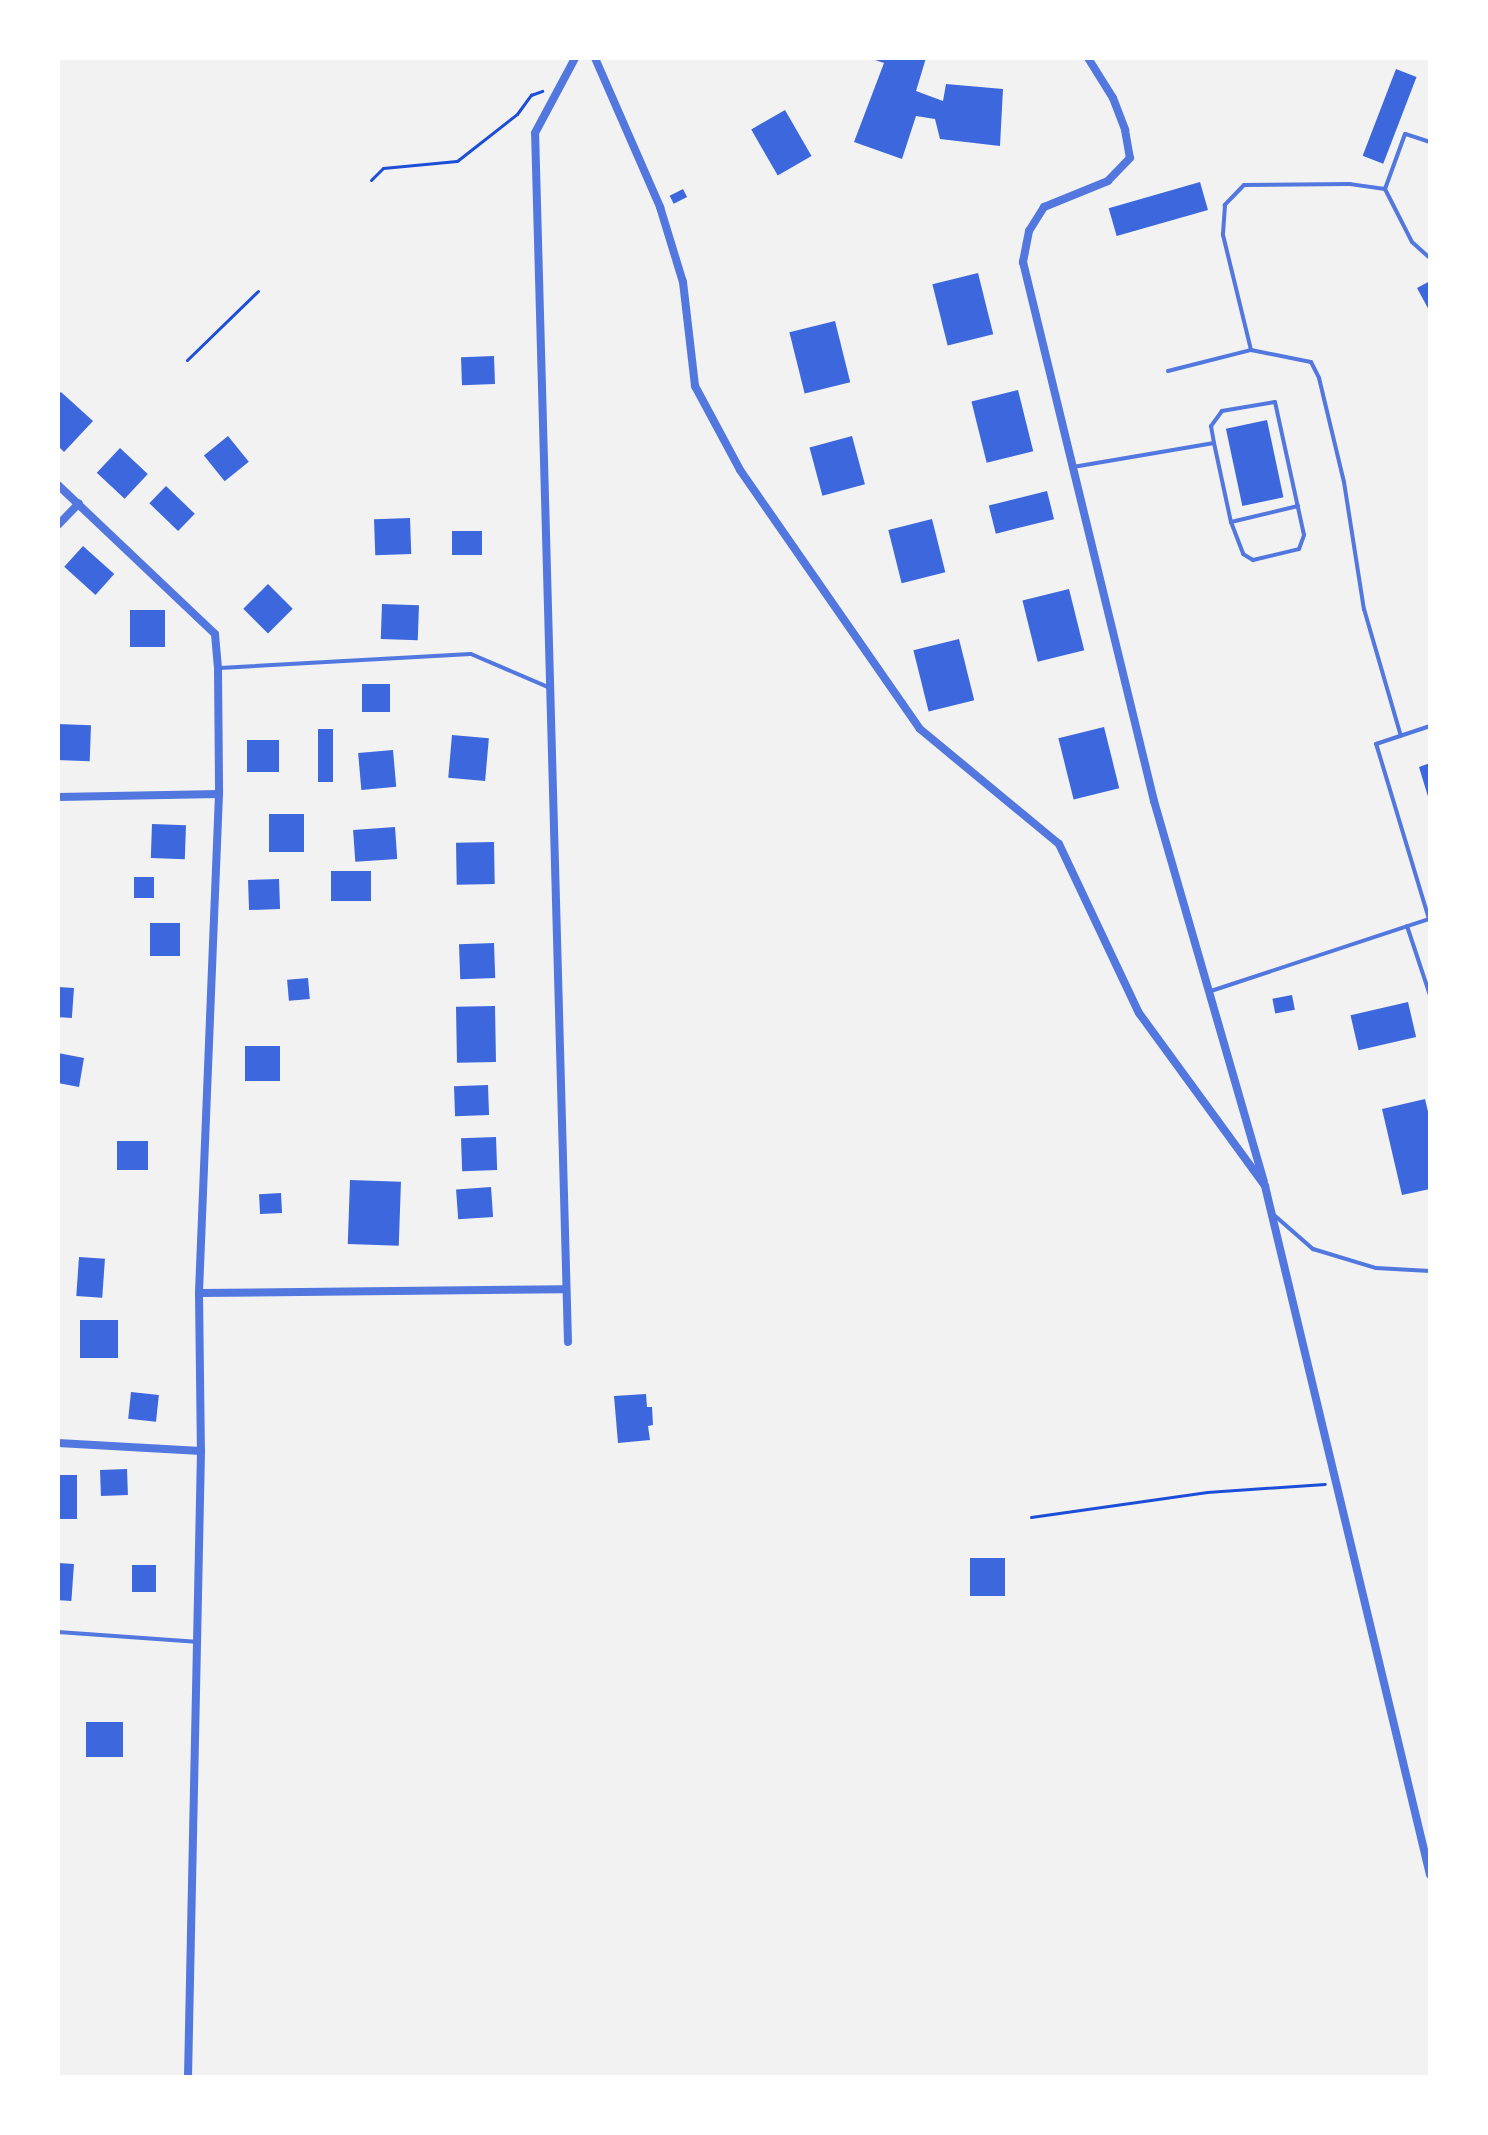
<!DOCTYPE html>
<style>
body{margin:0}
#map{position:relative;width:1488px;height:2135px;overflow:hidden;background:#f2f2f2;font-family:Arial,sans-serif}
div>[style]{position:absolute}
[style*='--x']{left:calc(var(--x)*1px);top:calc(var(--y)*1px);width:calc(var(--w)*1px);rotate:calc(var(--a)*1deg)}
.building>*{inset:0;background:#3d67dc;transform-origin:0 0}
.path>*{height:3px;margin:-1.5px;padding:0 1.5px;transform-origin:1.5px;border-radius:1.5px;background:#1d4ed8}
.service>*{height:4px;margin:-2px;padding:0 2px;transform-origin:2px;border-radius:2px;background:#5277de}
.minor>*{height:8px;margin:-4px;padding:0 4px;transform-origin:4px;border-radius:4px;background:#5277de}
span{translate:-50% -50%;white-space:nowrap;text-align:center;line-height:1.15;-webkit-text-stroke:6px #fff;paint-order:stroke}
.frame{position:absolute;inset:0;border:60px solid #fff;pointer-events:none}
</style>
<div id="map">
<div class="building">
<i style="clip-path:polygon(869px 58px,926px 58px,916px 91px,943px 101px,946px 84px,1003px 89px,1000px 146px,940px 139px,935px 119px,916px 116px,902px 159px,854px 142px,884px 63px)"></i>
<i style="left:1396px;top:69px;width:22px;height:93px;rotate:21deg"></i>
<i style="left:785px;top:110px;width:53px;height:39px;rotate:60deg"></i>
<i style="left:1200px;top:182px;width:29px;height:95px;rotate:74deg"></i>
<i style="left:683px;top:189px;width:9px;height:15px;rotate:63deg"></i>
<i style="left:978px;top:273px;width:63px;height:47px;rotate:76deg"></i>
<i style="clip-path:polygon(1430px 281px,1430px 312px,1417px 288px)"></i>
<i style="left:835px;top:321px;width:63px;height:47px;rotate:76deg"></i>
<i style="left:494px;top:356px;width:28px;height:33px;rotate:88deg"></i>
<i style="left:1018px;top:390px;width:63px;height:48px;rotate:76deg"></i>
<i style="clip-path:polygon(61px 392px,93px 421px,64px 452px,58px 446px,58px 395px)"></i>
<i style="left:1267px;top:420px;width:79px;height:42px;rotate:78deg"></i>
<i style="left:228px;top:436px;width:33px;height:31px;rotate:51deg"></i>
<i style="left:852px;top:436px;width:50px;height:44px;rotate:75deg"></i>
<i style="left:120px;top:448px;width:38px;height:34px;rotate:43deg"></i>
<i style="left:166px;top:486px;width:40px;height:24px;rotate:44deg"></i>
<i style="left:1047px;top:491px;width:29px;height:60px;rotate:76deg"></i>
<i style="left:410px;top:518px;width:36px;height:36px;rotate:88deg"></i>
<i style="left:932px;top:519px;width:55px;height:45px;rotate:76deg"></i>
<i style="left:482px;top:531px;width:24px;height:30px;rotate:90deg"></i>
<i style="left:83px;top:546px;width:42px;height:28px;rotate:42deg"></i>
<i style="left:268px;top:584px;width:35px;height:35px;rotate:45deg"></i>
<i style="left:1069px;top:589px;width:63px;height:48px;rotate:76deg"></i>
<i style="left:382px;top:604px;width:37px;height:35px;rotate:2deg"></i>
<i style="left:130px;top:610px;width:35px;height:37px"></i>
<i style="left:959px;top:639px;width:63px;height:47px;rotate:76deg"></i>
<i style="left:362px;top:684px;width:28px;height:28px"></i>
<i style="left:58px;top:724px;width:33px;height:36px;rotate:2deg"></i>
<i style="left:1104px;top:727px;width:63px;height:47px;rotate:76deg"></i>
<i style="left:318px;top:729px;width:15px;height:53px"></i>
<i style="left:452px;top:735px;width:37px;height:43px;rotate:5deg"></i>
<i style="left:279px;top:740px;width:32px;height:32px;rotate:90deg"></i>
<i style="left:393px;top:750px;width:37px;height:35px;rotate:85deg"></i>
<i style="clip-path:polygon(1430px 763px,1430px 799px,1429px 800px,1419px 767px)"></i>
<i style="left:269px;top:814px;width:35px;height:38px"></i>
<i style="left:152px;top:824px;width:34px;height:34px;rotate:2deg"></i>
<i style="left:395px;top:827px;width:32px;height:42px;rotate:86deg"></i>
<i style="left:494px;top:842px;width:42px;height:38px;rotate:89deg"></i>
<i style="left:331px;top:871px;width:40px;height:30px"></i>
<i style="left:134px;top:877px;width:20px;height:21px"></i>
<i style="left:279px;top:879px;width:30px;height:31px;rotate:88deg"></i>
<i style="left:150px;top:923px;width:30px;height:33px"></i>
<i style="left:494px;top:943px;width:35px;height:35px;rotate:88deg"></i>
<i style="left:308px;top:978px;width:21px;height:21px;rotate:85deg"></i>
<i style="left:58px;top:987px;width:16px;height:30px;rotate:4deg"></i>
<i style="left:1292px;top:995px;width:15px;height:20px;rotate:79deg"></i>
<i style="left:1408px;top:1002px;width:36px;height:59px;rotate:77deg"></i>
<i style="left:495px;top:1006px;width:56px;height:39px;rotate:89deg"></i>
<i style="left:245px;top:1046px;width:35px;height:35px"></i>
<i style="clip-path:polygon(58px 1053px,84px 1058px,79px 1087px,58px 1083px)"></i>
<i style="left:488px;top:1085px;width:30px;height:34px;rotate:88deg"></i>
<i style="clip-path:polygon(1425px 1099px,1430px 1120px,1430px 1189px,1402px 1195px,1382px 1109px)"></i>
<i style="left:496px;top:1137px;width:33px;height:35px;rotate:88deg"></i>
<i style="left:117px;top:1141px;width:31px;height:29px"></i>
<i style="left:350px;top:1180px;width:51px;height:64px;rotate:2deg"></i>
<i style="left:491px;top:1187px;width:30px;height:35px;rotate:86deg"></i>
<i style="left:281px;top:1193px;width:20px;height:22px;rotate:87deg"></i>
<i style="left:79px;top:1257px;width:26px;height:39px;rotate:4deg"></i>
<i style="left:80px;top:1320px;width:38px;height:38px"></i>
<i style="left:131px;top:1392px;width:28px;height:27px;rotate:6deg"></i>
<i style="clip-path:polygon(646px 1394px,647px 1407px,652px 1407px,653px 1425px,648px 1426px,650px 1440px,618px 1443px,614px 1396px)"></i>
<i style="left:127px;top:1469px;width:26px;height:27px;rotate:88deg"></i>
<i style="left:58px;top:1475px;width:19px;height:44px"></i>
<i style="left:970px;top:1558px;width:35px;height:38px"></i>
<i style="left:58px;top:1563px;width:16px;height:37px;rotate:4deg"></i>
<i style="left:132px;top:1565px;width:24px;height:27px"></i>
<i style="left:86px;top:1722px;width:37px;height:35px"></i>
</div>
<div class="path">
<i style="--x:371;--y:180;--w:17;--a:-45"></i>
<i style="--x:383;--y:168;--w:74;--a:-5.4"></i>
<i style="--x:457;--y:161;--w:76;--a:-38.1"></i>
<i style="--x:517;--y:114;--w:24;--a:-54"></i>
<i style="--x:531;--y:95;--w:12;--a:-20"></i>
<i style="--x:187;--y:360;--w:99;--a:-44.2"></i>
<i style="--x:1031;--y:1517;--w:178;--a:-8.1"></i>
<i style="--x:1207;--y:1492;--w:118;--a:-3.9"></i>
</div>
<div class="service">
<i style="--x:1430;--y:142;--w:26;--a:-162"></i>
<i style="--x:1405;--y:134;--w:59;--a:110"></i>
<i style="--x:1385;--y:189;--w:59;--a:63"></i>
<i style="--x:1412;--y:242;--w:24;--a:42"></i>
<i style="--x:1385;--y:189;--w:35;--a:-172"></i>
<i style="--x:1350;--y:184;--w:106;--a:179.5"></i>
<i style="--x:1244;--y:185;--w:28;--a:134"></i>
<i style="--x:1225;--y:205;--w:30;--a:94"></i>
<i style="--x:1223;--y:235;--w:118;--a:76.3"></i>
<i style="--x:1251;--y:350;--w:61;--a:11.3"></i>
<i style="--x:1311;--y:362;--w:18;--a:63"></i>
<i style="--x:1319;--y:378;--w:107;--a:76.5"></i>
<i style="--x:1344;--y:482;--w:129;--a:81.1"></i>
<i style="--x:1364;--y:609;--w:132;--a:73.8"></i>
<i style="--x:1168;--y:371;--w:86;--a:-14.2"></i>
<i style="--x:1073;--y:467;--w:143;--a:-9.7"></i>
<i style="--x:1214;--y:443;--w:81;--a:77.9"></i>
<i style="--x:1231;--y:522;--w:34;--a:69"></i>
<i style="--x:1243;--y:554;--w:12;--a:31"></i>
<i style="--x:1253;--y:560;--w:47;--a:-13.4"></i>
<i style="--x:1299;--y:549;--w:15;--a:-70"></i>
<i style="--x:1304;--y:535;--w:136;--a:-102.3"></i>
<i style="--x:1275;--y:402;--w:54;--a:170.4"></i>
<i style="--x:1222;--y:411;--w:19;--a:126"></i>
<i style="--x:1211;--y:426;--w:17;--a:80"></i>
<i style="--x:1231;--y:522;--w:69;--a:-13.4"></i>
<i style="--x:220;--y:668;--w:251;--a:-3.2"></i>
<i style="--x:471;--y:654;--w:84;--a:23.2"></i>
<i style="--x:1429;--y:919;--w:183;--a:-106.8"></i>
<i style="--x:1376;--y:744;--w:57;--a:-18.4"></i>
<i style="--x:1407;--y:926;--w:73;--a:71.6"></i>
<i style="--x:1211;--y:991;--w:230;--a:-18.3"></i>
<i style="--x:1274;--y:1215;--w:52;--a:41.1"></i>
<i style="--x:1313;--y:1249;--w:66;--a:16.8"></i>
<i style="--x:1376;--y:1268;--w:54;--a:3.2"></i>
<i style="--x:58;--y:1632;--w:138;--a:4.1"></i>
</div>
<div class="minor">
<i style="--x:595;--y:58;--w:163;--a:66.4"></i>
<i style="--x:660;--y:207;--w:78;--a:73"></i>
<i style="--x:683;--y:282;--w:105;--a:83.4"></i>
<i style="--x:695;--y:386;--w:95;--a:61.8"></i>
<i style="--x:740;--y:470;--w:315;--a:55.2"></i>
<i style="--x:920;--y:729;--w:180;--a:39.6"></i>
<i style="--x:1059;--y:844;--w:187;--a:64.7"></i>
<i style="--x:1139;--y:1013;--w:214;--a:53.9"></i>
<i style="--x:1265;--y:1186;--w:708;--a:76.53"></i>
<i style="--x:1088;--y:58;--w:47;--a:58"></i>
<i style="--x:1113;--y:98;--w:34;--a:69"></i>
<i style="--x:1125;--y:130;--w:28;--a:80"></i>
<i style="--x:1130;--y:158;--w:32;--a:134"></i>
<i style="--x:1108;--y:181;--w:69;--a:157.9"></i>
<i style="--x:1044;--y:207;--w:28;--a:122"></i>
<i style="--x:1029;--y:231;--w:32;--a:101"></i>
<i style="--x:1023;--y:262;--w:555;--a:76.34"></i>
<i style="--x:1154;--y:801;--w:396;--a:73.9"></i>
<i style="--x:58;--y:485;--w:216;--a:43.5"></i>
<i style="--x:215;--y:634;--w:35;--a:85"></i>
<i style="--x:218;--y:669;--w:125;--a:89.5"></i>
<i style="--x:219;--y:794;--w:499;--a:92.3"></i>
<i style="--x:199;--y:1293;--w:158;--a:89.3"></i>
<i style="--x:201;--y:1451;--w:626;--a:91.19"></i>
<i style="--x:58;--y:525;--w:30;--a:-46"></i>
<i style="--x:58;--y:797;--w:161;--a:-1.1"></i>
<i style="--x:199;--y:1293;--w:367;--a:-0.6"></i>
<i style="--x:568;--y:1342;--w:1209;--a:-91.56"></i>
<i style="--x:535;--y:133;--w:85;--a:-61.9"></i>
<i style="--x:58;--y:1443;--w:143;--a:3.2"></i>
</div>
<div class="frame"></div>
</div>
